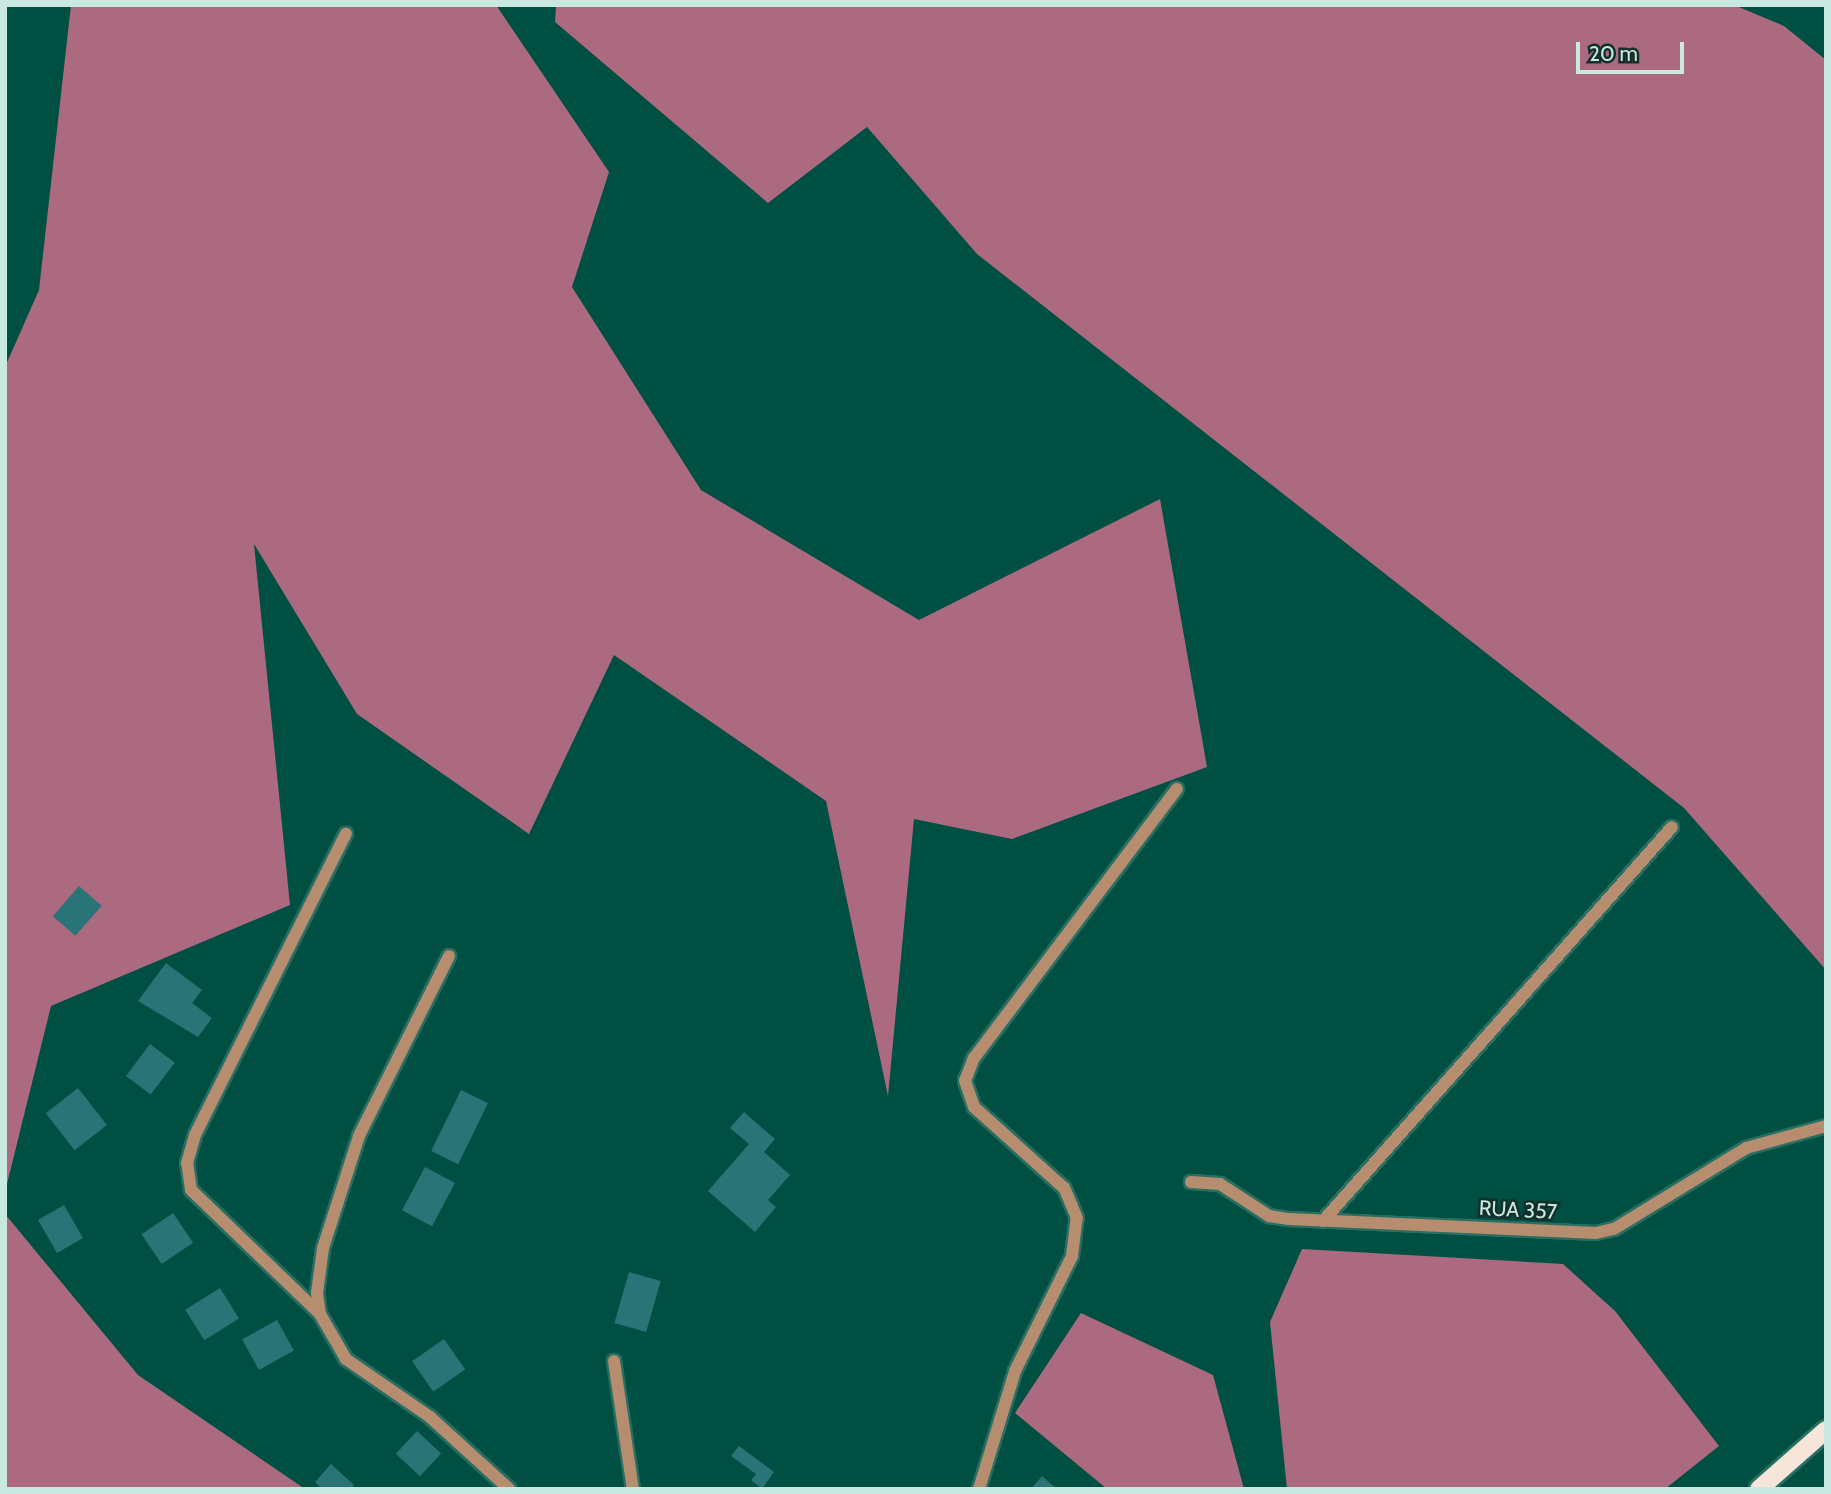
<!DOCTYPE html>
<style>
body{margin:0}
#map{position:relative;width:1831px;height:1494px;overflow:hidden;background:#004f43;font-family:Cabin,sans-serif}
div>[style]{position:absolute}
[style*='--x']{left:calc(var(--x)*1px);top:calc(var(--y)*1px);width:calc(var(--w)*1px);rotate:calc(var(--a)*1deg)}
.forest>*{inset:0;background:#ab6a80}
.building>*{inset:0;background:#2a7376;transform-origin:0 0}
.roads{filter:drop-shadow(2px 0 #286e62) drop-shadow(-2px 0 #286e62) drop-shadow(0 2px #286e62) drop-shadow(0 -2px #286e62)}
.minor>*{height:12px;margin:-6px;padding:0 6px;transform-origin:6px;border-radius:6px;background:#b68d6e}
.major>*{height:18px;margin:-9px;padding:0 9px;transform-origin:9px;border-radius:9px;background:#f6e5d9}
span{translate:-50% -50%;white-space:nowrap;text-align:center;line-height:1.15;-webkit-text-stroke:5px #142f2a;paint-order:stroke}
.street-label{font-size:21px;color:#c8e8e0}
.frame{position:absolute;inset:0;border:7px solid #c8e8e0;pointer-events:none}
.scale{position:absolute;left:1576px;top:42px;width:108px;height:32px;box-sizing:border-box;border:4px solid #c8e8e0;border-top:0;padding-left:9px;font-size:21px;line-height:24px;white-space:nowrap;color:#c8e8e0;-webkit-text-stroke:5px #142f2a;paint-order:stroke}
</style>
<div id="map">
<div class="forest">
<i style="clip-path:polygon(71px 5px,496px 5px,609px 172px,572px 287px,701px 490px,919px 620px,1160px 499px,1207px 767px,1012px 839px,914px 819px,888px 1096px,826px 801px,614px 655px,529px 834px,357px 714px,254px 544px,290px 905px,51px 1006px,5px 1192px,5px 367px,39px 290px)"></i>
<i style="clip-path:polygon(556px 5px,1734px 5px,1784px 26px,1826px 60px,1826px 970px,1684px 808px,977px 254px,867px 127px,768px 203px,555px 22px)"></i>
<i style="clip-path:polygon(5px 1214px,138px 1375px,305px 1489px,5px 1489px)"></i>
<i style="clip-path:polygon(1302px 1249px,1563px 1264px,1615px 1311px,1719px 1446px,1665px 1489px,1287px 1489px,1270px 1322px)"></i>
<i style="clip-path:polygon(1081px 1313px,1213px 1375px,1244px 1489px,1107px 1489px,1015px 1413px)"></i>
</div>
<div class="building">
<i style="left:79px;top:886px;width:30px;height:40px;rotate:41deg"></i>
<i style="clip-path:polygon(166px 963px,202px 990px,192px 1003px,212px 1018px,198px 1037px,138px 1001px)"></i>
<i style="left:150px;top:1044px;width:31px;height:40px;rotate:37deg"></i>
<i style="left:78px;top:1088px;width:47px;height:41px;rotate:52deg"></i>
<i style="left:461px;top:1090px;width:30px;height:68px;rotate:26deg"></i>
<i style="clip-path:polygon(744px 1112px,775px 1139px,764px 1152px,790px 1175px,768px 1200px,776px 1207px,755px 1232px,708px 1191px,749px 1144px,730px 1128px)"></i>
<i style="left:425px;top:1167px;width:34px;height:49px;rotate:28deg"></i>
<i style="left:64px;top:1205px;width:38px;height:30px;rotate:60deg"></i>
<i style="left:173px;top:1213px;width:36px;height:38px;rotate:56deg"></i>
<i style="left:629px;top:1272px;width:33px;height:53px;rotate:16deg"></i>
<i style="left:220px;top:1288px;width:36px;height:41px;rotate:58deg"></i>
<i style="left:277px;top:1320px;width:35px;height:40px;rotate:61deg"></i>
<i style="left:444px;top:1339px;width:37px;height:39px;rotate:55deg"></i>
<i style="left:417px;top:1431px;width:33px;height:31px;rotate:43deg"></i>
<i style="clip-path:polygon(739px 1446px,774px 1472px,762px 1489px,751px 1480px,756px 1474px,731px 1456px)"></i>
<i style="clip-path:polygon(331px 1464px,354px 1485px,351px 1489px,322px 1489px,315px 1482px)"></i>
<i style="clip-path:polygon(1042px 1476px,1057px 1489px,1031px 1489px)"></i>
</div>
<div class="roads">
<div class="minor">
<i style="--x:449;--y:956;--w:201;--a:116.6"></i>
<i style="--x:359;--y:1136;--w:118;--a:107.8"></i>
<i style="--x:323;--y:1248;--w:45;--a:97.6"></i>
<i style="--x:317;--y:1293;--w:21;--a:82"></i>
<i style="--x:320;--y:1314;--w:52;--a:60"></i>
<i style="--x:346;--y:1359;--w:102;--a:34.6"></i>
<i style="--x:430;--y:1417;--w:107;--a:42.3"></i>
<i style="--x:1191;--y:1182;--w:29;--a:4"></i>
<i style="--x:1220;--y:1184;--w:59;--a:33.1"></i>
<i style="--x:1269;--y:1216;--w:20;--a:9"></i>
<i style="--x:1289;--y:1219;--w:307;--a:2.6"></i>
<i style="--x:1596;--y:1233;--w:18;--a:-13"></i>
<i style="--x:1614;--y:1229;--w:155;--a:-31.5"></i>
<i style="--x:1746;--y:1148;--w:83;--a:-15.4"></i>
<i style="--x:1323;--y:1221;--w:526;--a:-48.47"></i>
<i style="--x:320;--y:1314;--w:179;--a:-136.1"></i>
<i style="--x:191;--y:1190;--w:27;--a:-98"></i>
<i style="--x:187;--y:1163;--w:29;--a:-74"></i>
<i style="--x:195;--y:1135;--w:337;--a:-63.4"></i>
<i style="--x:614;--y:1361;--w:129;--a:81.6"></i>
<i style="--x:979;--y:1489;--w:123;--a:-73"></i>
<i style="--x:1015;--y:1371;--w:128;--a:-63.6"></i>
<i style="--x:1072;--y:1256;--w:38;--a:-83"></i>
<i style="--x:1077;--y:1218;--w:33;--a:-113"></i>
<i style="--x:1064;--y:1188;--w:121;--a:-138"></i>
<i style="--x:974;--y:1107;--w:28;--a:-109"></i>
<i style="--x:965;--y:1081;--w:25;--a:-69"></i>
<i style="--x:974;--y:1058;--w:337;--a:-53"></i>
</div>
<div class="major">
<i style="--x:1759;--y:1489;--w:89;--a:-41.4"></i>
</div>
</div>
<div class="street-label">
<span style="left:1518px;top:1210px;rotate:3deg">RUA 357</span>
</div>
<div class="frame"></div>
<div class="scale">20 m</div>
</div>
